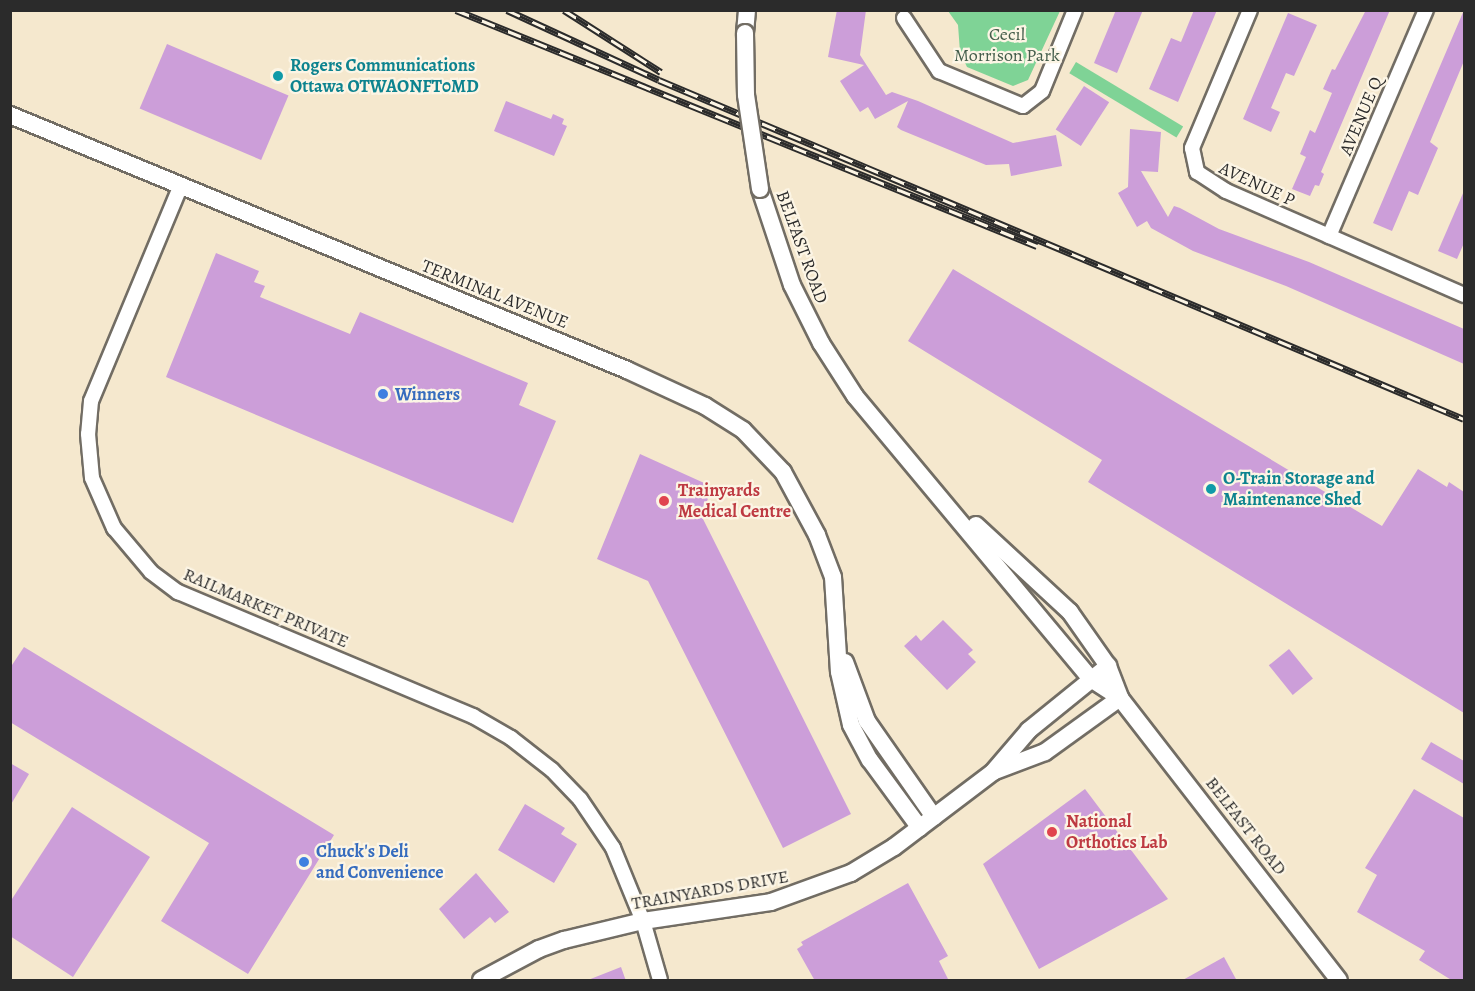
<!DOCTYPE html>
<style>
body{margin:0}
#map{position:relative;width:1475px;height:991px;overflow:hidden;background:#f5e8ce;font-family:Alegreya,serif}
div>[style]{position:absolute}
[style*='--x']{left:calc(var(--x)*1px);top:calc(var(--y)*1px);width:calc(var(--w)*1px);rotate:calc(var(--a)*1deg)}
.green>*{inset:0;background:#7fd396;transform-origin:0 0}
.building>*{inset:0;background:#cc9ed9;transform-origin:0 0}
.roads{filter:drop-shadow(2px 0 #726d64) drop-shadow(-2px 0 #726d64) drop-shadow(0 2px #726d64) drop-shadow(0 -2px #726d64)}
.minor>*{height:14px;margin:-7px;padding:0 7px;transform-origin:7px;border-radius:7px;background:#fff}
.tertiary>*{height:16px;margin:-8px;padding:0 8px;transform-origin:8px;border-radius:8px;background:#fff}
.rail>*{height:7px;margin-top:-3.5px;transform-origin:0;background:repeating-linear-gradient(90deg,#fcf5e5 0 14px,#2b2b2b 0 28px);box-sizing:border-box;border-block:2px solid #2b2b2b}
.bridges{filter:drop-shadow(2px 0 #726d64) drop-shadow(-2px 0 #726d64) drop-shadow(0 2px #726d64) drop-shadow(0 -2px #726d64)}
.tertiary-bridge>*{height:16px;margin:-8px;padding:0 8px;transform-origin:8px;border-radius:8px;background:#fff}
.dots>*{width:16px;height:16px;translate:-50% -50%;box-sizing:border-box;border:3px solid #fcf5e5;border-radius:50%}
span{translate:-50% -50%;white-space:nowrap;text-align:center;line-height:1.15;-webkit-text-stroke:4.5px #fcf5e5;paint-order:stroke}
.park-label{font-size:18px;color:#445d4b}
.culture-label{font-size:18px;color:#0d838f;font-weight:700}
.left{translate:0 -50%;text-align:left}
.street-label{font-size:18px;color:#2b2b2b}
.shop-label{font-size:18px;color:#366cbe;font-weight:700}
.health-label{font-size:18px;color:#be3a42;font-weight:700}
.frame{position:absolute;inset:0;border:12px solid #2b2b2b;pointer-events:none}
</style>
<div id="map">
<div class="green">
<i style="clip-path:polygon(948px 11px,1060px 11px,1028px 80px,1013px 86px,967px 67px,960px 52px,958px 25px)"></i>
<i style="left:1076px;top:62px;width:125px;height:13px;rotate:31deg"></i>
</div>
<div class="building">
<i style="clip-path:polygon(837px 10px,866px 10px,860px 55px,886px 95px,892px 92px,918px 101px,1013px 143px,1056px 135px,1062px 166px,1011px 176px,1009px 164px,986px 165px,901px 130px,897px 127px,908px 101px,875px 119px,868px 107px,860px 112px,840px 81px,864px 65px,828px 57px)"></i>
<i style="clip-path:polygon(1116px 10px,1143px 10px,1117px 73px,1094px 63px)"></i>
<i style="clip-path:polygon(1194px 10px,1217px 10px,1178px 102px,1149px 89px,1171px 38px,1181px 42px)"></i>
<i style="clip-path:polygon(1366px 10px,1390px 10px,1321px 172px,1324px 174px,1319px 186px,1315px 185px,1310px 196px,1292px 189px,1306px 157px,1300px 154px,1310px 130px,1315px 133px,1332px 93px,1323px 89px,1332px 69px,1335px 70px)"></i>
<i style="clip-path:polygon(1464px 10px,1464px 61px,1430px 142px,1438px 148px,1418px 195px,1409px 191px,1392px 231px,1373px 223px)"></i>
<i style="clip-path:polygon(1288px 13px,1317px 25px,1294px 76px,1286px 73px,1271px 108px,1280px 112px,1271px 132px,1243px 119px)"></i>
<i style="left:167px;top:44px;width:132px;height:70px;rotate:23deg"></i>
<i style="left:1084px;top:86px;width:30px;height:52px;rotate:33deg"></i>
<i style="clip-path:polygon(506px 101px,551px 119px,553px 114px,564px 119px,562px 124px,567px 126px,554px 156px,494px 131px)"></i>
<i style="clip-path:polygon(1130px 129px,1161px 132px,1158px 172px,1141px 171px,1168px 217px,1174px 206px,1180px 208px,1219px 229px,1309px 262px,1464px 329px,1464px 364px,1286px 286px,1193px 251px,1151px 228px,1147px 221px,1137px 227px,1118px 193px,1128px 187px)"></i>
<i style="clip-path:polygon(1464px 191px,1464px 243px,1457px 259px,1438px 251px)"></i>
<i style="clip-path:polygon(216px 253px,259px 271px,254px 282px,265px 286px,260px 297px,350px 334px,360px 312px,528px 383px,519px 405px,556px 421px,513px 523px,166px 377px)"></i>
<i style="clip-path:polygon(953px 269px,1382px 526px,1418px 469px,1447px 487px,1449px 482px,1464px 492px,1464px 713px,1088px 482px,1102px 460px,908px 341px)"></i>
<i style="clip-path:polygon(640px 454px,713px 487px,701px 515px,851px 814px,783px 848px,648px 581px,597px 559px)"></i>
<i style="clip-path:polygon(943px 620px,973px 650px,968px 654px,976px 662px,947px 690px,904px 646px,916px 635px,921px 641px)"></i>
<i style="clip-path:polygon(24px 647px,334px 835px,248px 974px,161px 921px,209px 843px,10px 722px,10px 668px)"></i>
<i style="left:1289px;top:649px;width:38px;height:26px;rotate:51deg"></i>
<i style="clip-path:polygon(1431px 742px,1464px 761px,1464px 784px,1421px 759px)"></i>
<i style="clip-path:polygon(10px 763px,29px 774px,10px 806px)"></i>
<i style="clip-path:polygon(1085px 789px,1168px 899px,1039px 969px,983px 864px)"></i>
<i style="clip-path:polygon(1414px 789px,1464px 818px,1464px 981px,1453px 981px,1419px 960px,1425px 951px,1357px 912px,1377px 875px,1365px 868px)"></i>
<i style="clip-path:polygon(525px 804px,565px 828px,561px 834px,577px 844px,554px 883px,498px 850px)"></i>
<i style="clip-path:polygon(72px 807px,150px 857px,73px 977px,10px 936px,10px 902px)"></i>
<i style="clip-path:polygon(476px 873px,509px 912px,495px 923px,490px 917px,464px 939px,439px 909px)"></i>
<i style="clip-path:polygon(908px 883px,948px 956px,939px 961px,949px 981px,815px 981px,797px 949px,803px 945px,801px 942px)"></i>
<i style="clip-path:polygon(1224px 957px,1237px 981px,1181px 981px)"></i>
<i style="clip-path:polygon(621px 967px,626px 981px,588px 981px,588px 980px)"></i>
</div>
<div class="roads">
<div class="minor">
<i style="--x:1250;--y:10;--w:150;--a:112.8"></i>
<i style="--x:1192;--y:148;--w:25;--a:78"></i>
<i style="--x:1197;--y:172;--w:35;--a:33"></i>
<i style="--x:1226;--y:191;--w:260;--a:23.6"></i>
<i style="--x:904;--y:18;--w:64;--a:56.6"></i>
<i style="--x:939;--y:71;--w:91;--a:22.6"></i>
<i style="--x:1023;--y:106;--w:24;--a:-38"></i>
<i style="--x:1042;--y:91;--w:87;--a:-67.8"></i>
<i style="--x:181;--y:185;--w:234;--a:112.6"></i>
<i style="--x:91;--y:401;--w:33;--a:95"></i>
<i style="--x:88;--y:434;--w:44;--a:84.8"></i>
<i style="--x:92;--y:478;--w:55;--a:66.3"></i>
<i style="--x:114;--y:528;--w:57;--a:49.9"></i>
<i style="--x:151;--y:572;--w:34;--a:37"></i>
<i style="--x:178;--y:592;--w:320;--a:22.8"></i>
<i style="--x:473;--y:716;--w:44;--a:30.1"></i>
<i style="--x:511;--y:738;--w:52;--a:38"></i>
<i style="--x:552;--y:770;--w:40;--a:46"></i>
<i style="--x:580;--y:799;--w:59;--a:56"></i>
<i style="--x:613;--y:848;--w:79;--a:67.7"></i>
<i style="--x:643;--y:921;--w:61;--a:73.9"></i>
<i style="--x:1329;--y:236;--w:246;--a:-66.8"></i>
</div>
<div class="tertiary">
<i style="--x:745;--y:33;--w:23;--a:-85"></i>
<i style="--x:10;--y:115;--w:668;--a:22.45"></i>
<i style="--x:627;--y:370;--w:86;--a:24.8"></i>
<i style="--x:705;--y:406;--w:45;--a:32.3"></i>
<i style="--x:743;--y:430;--w:58;--a:46.4"></i>
<i style="--x:783;--y:472;--w:72;--a:61.6"></i>
<i style="--x:817;--y:535;--w:45;--a:69.1"></i>
<i style="--x:833;--y:577;--w:95;--a:86.4"></i>
<i style="--x:839;--y:672;--w:54;--a:77.2"></i>
<i style="--x:851;--y:725;--w:40;--a:62"></i>
<i style="--x:870;--y:760;--w:84;--a:53.7"></i>
<i style="--x:760;--y:189;--w:101;--a:71.6"></i>
<i style="--x:792;--y:285;--w:65;--a:63.4"></i>
<i style="--x:821;--y:343;--w:63;--a:57.3"></i>
<i style="--x:855;--y:396;--w:368;--a:50.2"></i>
<i style="--x:1091;--y:679;--w:35;--a:33"></i>
<i style="--x:1120;--y:698;--w:357;--a:52.2"></i>
<i style="--x:976;--y:525;--w:128;--a:42.8"></i>
<i style="--x:1070;--y:612;--w:66;--a:54.9"></i>
<i style="--x:1108;--y:666;--w:34;--a:69"></i>
<i style="--x:845;--y:662;--w:63;--a:69.6"></i>
<i style="--x:867;--y:721;--w:117;--a:55.1"></i>
<i style="--x:995;--y:771;--w:53;--a:-20.8"></i>
<i style="--x:1045;--y:752;--w:92;--a:-35.8"></i>
<i style="--x:481;--y:980;--w:66;--a:-28.1"></i>
<i style="--x:539;--y:949;--w:27;--a:-20"></i>
<i style="--x:564;--y:940;--w:81;--a:-13.5"></i>
<i style="--x:643;--y:921;--w:129;--a:-8.4"></i>
<i style="--x:771;--y:902;--w:85;--a:-19.9"></i>
<i style="--x:851;--y:873;--w:50;--a:-31.2"></i>
<i style="--x:894;--y:847;--w:124;--a:-37.1"></i>
<i style="--x:993;--y:772;--w:55;--a:-49.4"></i>
<i style="--x:1029;--y:730;--w:102;--a:-39"></i>
</div>
</div>
<div class="rail">
<i style="--x:456;--y:10;--w:627;--a:22.11"></i>
<i style="--x:507;--y:10;--w:167;--a:24.7"></i>
<i style="--x:659;--y:80;--w:873;--a:22.84"></i>
<i style="--x:564;--y:10;--w:115;--a:32.6"></i>
</div>
<div class="bridges">
<div class="tertiary-bridge">
<i style="--x:745;--y:33;--w:62;--a:89.1"></i>
<i style="--x:746;--y:95;--w:95;--a:81.5"></i>
</div>
</div>
<div class="dots">
<i style="left:278px;top:76px;background:#0f9aa8"></i>
<i style="left:383px;top:394px;background:#3f7fe0"></i>
<i style="left:1211px;top:489px;background:#0f9aa8"></i>
<i style="left:664px;top:501px;background:#e0444e"></i>
<i style="left:1052px;top:832px;background:#e0444e"></i>
<i style="left:304px;top:862px;background:#3f7fe0"></i>
</div>
<div class="park-label">
<span style="left:1007px;top:45px">Cecil<br>Morrison Park</span>
</div>
<div class="culture-label">
<span class="left" style="left:290px;top:76px">Rogers Communications<br>Ottawa OTWAONFT0MD</span>
<span class="left" style="left:1223px;top:489px">O-Train Storage and<br>Maintenance Shed</span>
</div>
<div class="street-label">
<span style="left:1361px;top:116px;rotate:-67deg">AVENUE Q</span>
<span style="left:1257px;top:184px;rotate:25deg">AVENUE P</span>
<span style="left:802px;top:247px;rotate:70deg">BELFAST ROAD</span>
<span style="left:495px;top:294px;rotate:22deg">TERMINAL AVENUE</span>
<span style="left:266px;top:608px;rotate:23deg">RAILMARKET PRIVATE</span>
<span style="left:1246px;top:826px;rotate:52deg">BELFAST ROAD</span>
<span style="left:710px;top:890px;rotate:-10deg">TRAINYARDS DRIVE</span>
</div>
<div class="shop-label">
<span class="left" style="left:395px;top:394px">Winners</span>
<span class="left" style="left:316px;top:862px">Chuck's Deli<br>and Convenience</span>
</div>
<div class="health-label">
<span class="left" style="left:678px;top:501px">Trainyards<br>Medical Centre</span>
<span class="left" style="left:1066px;top:832px">National<br>Orthotics Lab</span>
</div>
<div class="frame"></div>
</div>
